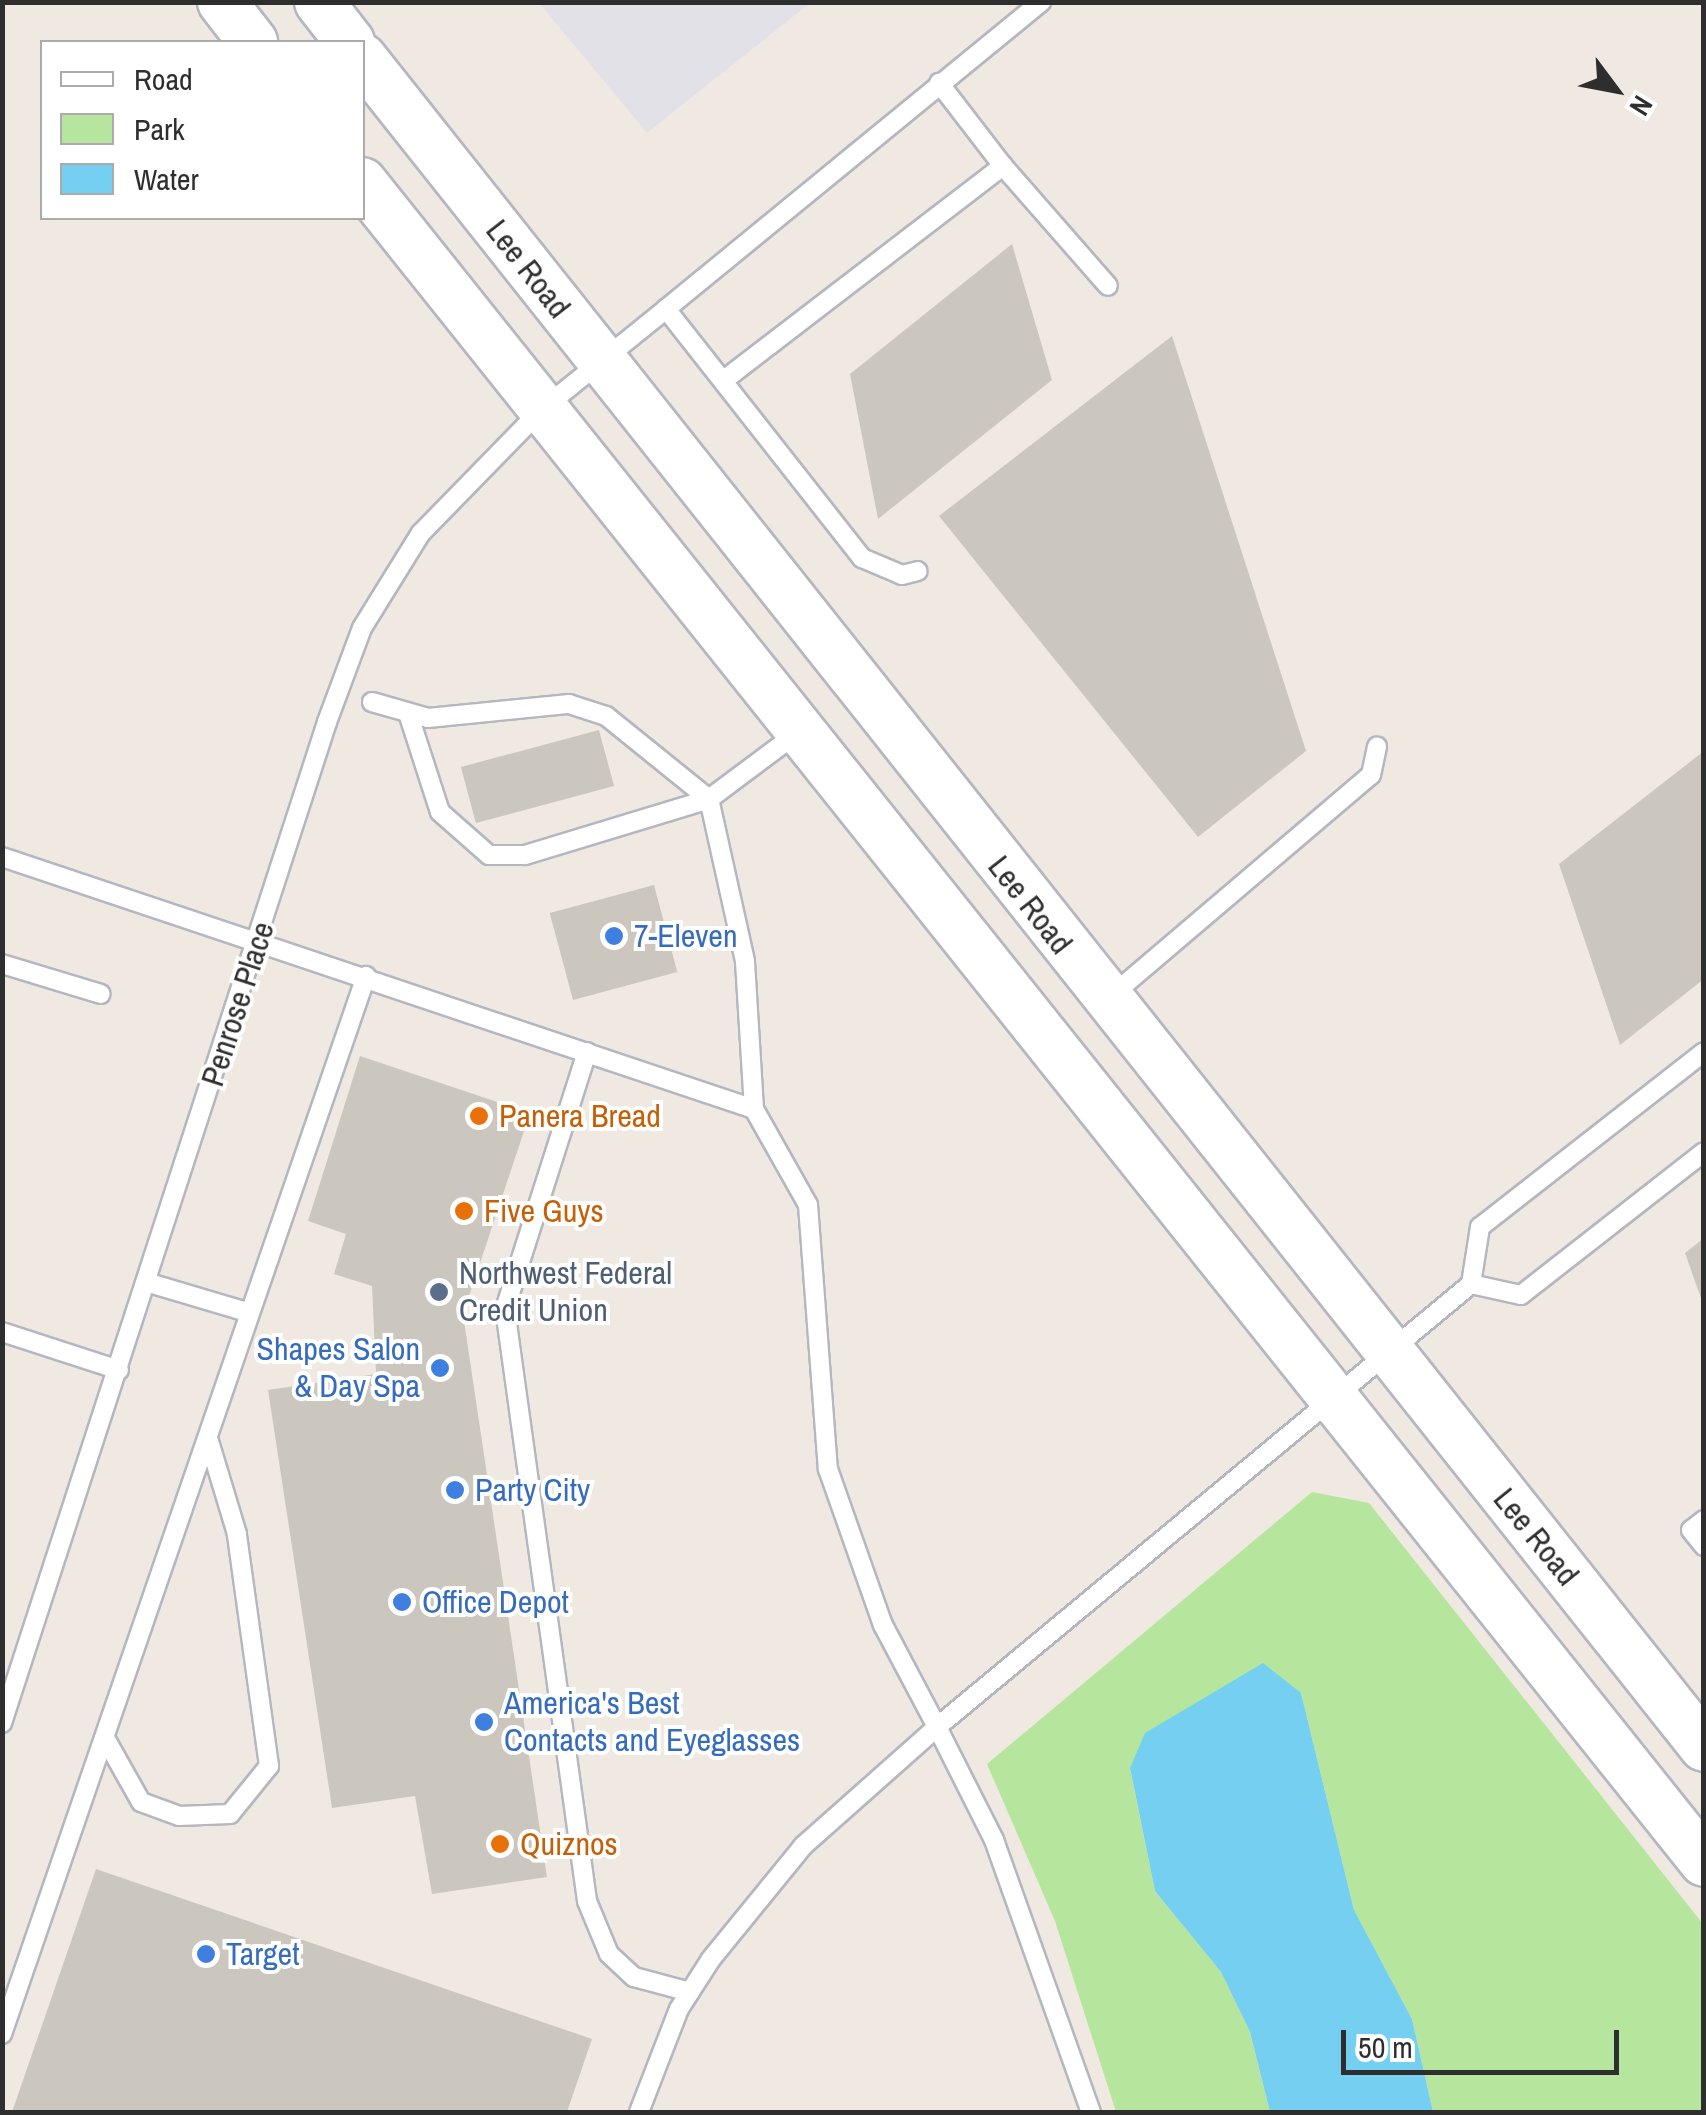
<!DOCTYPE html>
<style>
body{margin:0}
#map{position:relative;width:1706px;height:2115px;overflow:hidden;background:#efe9e1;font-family:"Archivo Narrow",sans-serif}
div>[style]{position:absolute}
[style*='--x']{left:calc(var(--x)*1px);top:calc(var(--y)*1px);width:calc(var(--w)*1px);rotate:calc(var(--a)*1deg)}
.industrial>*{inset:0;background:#e3e1e8}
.green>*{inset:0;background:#b6e59e}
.water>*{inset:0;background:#75cff0}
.building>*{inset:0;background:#cbc7bf;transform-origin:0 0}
.roads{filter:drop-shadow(2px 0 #b4b7c1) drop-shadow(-2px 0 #b4b7c1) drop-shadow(0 2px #b4b7c1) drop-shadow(0 -2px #b4b7c1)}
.service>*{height:18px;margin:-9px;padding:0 9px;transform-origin:9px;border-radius:9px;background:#fff}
.tertiary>*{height:48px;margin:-24px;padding:0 24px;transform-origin:24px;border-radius:24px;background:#fff}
.dots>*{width:28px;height:28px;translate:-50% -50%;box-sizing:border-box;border:5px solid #fff;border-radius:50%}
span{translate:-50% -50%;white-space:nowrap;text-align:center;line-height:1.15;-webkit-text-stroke:8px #fff;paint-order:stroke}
.street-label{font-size:32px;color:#2e2e2e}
.shop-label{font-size:32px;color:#366cbe}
.left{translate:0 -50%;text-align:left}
.right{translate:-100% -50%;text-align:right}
.food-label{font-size:32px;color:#c56008}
.service-label{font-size:32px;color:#4e5e75}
.frame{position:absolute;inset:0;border:5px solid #2e2e2e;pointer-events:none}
.legend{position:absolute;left:40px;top:40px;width:325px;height:180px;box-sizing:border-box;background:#fff;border:2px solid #ababab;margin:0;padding:12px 18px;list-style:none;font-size:30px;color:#2e2e2e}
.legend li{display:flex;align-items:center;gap:20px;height:50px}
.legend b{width:50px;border:2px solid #ababab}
.north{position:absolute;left:1566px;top:40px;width:100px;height:100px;-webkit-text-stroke:8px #fff;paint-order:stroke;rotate:122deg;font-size:28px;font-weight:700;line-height:40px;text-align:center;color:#2e2e2e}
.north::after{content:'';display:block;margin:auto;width:35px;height:45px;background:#2e2e2e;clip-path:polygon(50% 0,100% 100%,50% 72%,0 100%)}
.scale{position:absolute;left:1341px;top:2030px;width:278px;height:45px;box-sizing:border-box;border:5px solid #2e2e2e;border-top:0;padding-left:12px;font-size:30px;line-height:35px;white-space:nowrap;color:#2e2e2e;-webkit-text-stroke:8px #fff;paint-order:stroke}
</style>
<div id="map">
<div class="industrial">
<i style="clip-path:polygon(539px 3px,810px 3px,647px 133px)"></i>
</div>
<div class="green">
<i style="clip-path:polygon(1312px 1492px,1369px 1503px,1703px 1924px,1703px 2112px,1433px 2112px,1412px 2019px,1354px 1910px,1301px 1693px,1130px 1769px,1155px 1891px,1221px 1972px,1250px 2032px,1270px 2112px,1116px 2112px,1055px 1921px,987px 1764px)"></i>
</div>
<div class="water">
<i style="clip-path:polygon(1263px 1663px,1301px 1693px,1354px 1910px,1412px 2019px,1433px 2112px,1270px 2112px,1250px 2032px,1221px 1972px,1155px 1891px,1130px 1768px,1145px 1733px)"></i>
</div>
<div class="building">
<i style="clip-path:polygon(1012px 244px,1052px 380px,878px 519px,850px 374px)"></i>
<i style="clip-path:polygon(1172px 336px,1306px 751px,1198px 837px,939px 516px)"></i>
<i style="left:599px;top:730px;width:58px;height:143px;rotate:75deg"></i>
<i style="clip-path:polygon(1704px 751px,1704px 979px,1620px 1045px,1559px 864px)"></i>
<i style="left:654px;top:885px;width:90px;height:108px;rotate:75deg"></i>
<i style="clip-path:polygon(360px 1056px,530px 1113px,463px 1314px,547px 1877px,432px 1894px,415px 1796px,332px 1808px,268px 1390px,376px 1374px,372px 1286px,334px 1274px,346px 1234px,308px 1221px)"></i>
<i style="clip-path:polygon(1704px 1238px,1704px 1304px,1703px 1304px,1685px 1253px)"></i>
<i style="clip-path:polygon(96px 1869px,592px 2039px,567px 2112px,12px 2112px)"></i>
</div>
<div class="roads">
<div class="service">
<i style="--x:1003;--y:166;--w:159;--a:48.8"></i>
<i style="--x:666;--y:309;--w:485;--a:-39.3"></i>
<i style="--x:724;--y:380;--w:352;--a:-37.5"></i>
<i style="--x:1003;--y:166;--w:105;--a:-127.6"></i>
<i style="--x:372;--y:702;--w:58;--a:15.9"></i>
<i style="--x:428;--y:718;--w:142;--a:-5.7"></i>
<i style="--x:569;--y:704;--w:39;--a:18"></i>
<i style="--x:606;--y:716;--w:132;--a:38.9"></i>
<i style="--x:409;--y:716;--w:101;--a:72.1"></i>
<i style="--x:440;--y:812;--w:65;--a:41.3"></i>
<i style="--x:489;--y:855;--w:36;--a:0"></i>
<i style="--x:525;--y:855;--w:192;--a:-16.9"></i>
<i style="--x:2;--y:857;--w:793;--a:18.53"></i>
<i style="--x:754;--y:1109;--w:110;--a:60.6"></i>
<i style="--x:808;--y:1205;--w:265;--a:85.7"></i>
<i style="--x:828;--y:1469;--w:165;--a:70.6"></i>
<i style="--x:883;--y:1625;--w:115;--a:62.1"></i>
<i style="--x:937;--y:1727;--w:694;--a:-39.68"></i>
<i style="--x:1471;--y:1284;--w:58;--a:-81"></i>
<i style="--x:1480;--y:1227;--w:284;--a:-38"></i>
<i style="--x:2;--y:964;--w:103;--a:16.9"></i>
<i style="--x:1111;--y:996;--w:341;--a:-40.4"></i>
<i style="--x:1371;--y:775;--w:29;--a:-78"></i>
<i style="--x:587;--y:1052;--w:270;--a:107.7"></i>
<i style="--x:505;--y:1309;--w:598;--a:82.11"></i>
<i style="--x:587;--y:1901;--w:57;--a:67.5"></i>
<i style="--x:609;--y:1954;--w:34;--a:43"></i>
<i style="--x:634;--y:1977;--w:58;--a:15"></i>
<i style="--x:754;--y:1109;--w:148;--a:-93.5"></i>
<i style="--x:745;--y:961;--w:166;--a:-102.5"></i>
<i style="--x:709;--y:799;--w:114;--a:-36.8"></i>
<i style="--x:149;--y:1283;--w:105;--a:16.5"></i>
<i style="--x:1471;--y:1284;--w:51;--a:12.4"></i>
<i style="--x:1521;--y:1295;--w:232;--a:-38"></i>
<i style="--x:2;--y:1332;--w:123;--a:18"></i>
<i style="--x:1704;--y:1520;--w:16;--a:142"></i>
<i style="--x:1691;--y:1530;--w:21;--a:51"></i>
<i style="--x:2;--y:1723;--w:1052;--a:-72.01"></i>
<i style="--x:327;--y:722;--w:100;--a:-69.6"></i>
<i style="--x:362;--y:628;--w:112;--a:-58.2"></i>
<i style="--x:421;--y:533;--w:172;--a:-45.7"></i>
<i style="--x:541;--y:410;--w:161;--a:-38.9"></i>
<i style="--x:666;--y:309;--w:317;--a:51.8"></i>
<i style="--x:862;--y:558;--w:43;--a:23"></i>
<i style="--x:902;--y:575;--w:16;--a:-14"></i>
<i style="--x:105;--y:1738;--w:73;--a:60.6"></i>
<i style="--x:141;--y:1802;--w:40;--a:20.2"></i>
<i style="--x:179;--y:1816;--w:51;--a:-2.2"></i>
<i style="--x:230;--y:1814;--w:62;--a:-50.9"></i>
<i style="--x:269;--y:1766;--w:234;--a:-97.9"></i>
<i style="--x:237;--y:1534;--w:100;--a:-106.8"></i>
<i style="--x:2;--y:2034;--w:1119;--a:-71.01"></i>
<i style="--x:639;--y:2112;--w:110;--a:-68.8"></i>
<i style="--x:679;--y:2009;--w:59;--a:-57.4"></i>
<i style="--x:711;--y:1959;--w:146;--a:-50.8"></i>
<i style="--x:803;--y:1846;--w:179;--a:-41.6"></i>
<i style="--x:937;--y:1727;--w:127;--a:63.2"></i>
<i style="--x:994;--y:1840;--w:289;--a:70.4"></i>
</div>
<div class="tertiary">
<i style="--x:222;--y:2;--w:51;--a:52.2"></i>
<i style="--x:319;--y:2;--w:51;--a:52.2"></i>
<i style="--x:362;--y:58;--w:2157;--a:51.53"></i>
<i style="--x:362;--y:182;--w:2150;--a:51.38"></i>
</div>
</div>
<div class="dots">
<i style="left:614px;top:936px;background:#3f7fe0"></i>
<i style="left:479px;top:1116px;background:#e8710a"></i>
<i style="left:464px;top:1211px;background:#e8710a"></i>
<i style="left:439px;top:1292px;background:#5c6f8a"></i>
<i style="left:440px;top:1368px;background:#3f7fe0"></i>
<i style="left:455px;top:1490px;background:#3f7fe0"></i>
<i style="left:402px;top:1602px;background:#3f7fe0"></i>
<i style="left:484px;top:1722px;background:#3f7fe0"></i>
<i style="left:500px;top:1844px;background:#e8710a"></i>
<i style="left:206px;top:1954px;background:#3f7fe0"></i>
</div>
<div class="street-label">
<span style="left:528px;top:269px;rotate:52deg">Lee Road</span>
<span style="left:1030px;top:905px;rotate:52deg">Lee Road</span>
<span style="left:238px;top:1004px;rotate:-72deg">Penrose Place</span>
<span style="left:1536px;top:1537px;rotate:51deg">Lee Road</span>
</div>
<div class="shop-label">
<span class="left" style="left:634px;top:936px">7-Eleven</span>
<span class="right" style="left:420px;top:1368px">Shapes Salon<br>&amp; Day Spa</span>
<span class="left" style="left:475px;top:1490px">Party City</span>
<span class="left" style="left:422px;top:1602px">Office Depot</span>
<span class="left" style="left:504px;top:1722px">America's Best<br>Contacts and Eyeglasses</span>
<span class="left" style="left:226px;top:1954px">Target</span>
</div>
<div class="food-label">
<span class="left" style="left:499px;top:1116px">Panera Bread</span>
<span class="left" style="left:484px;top:1211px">Five Guys</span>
<span class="left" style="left:520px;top:1844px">Quiznos</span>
</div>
<div class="service-label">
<span class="left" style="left:459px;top:1292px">Northwest Federal<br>Credit Union</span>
</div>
<div class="frame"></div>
<ul class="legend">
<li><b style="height:12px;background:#fff"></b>Road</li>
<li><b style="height:28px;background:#b6e59e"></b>Park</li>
<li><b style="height:28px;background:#75cff0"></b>Water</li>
</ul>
<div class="north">N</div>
<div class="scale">50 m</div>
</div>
